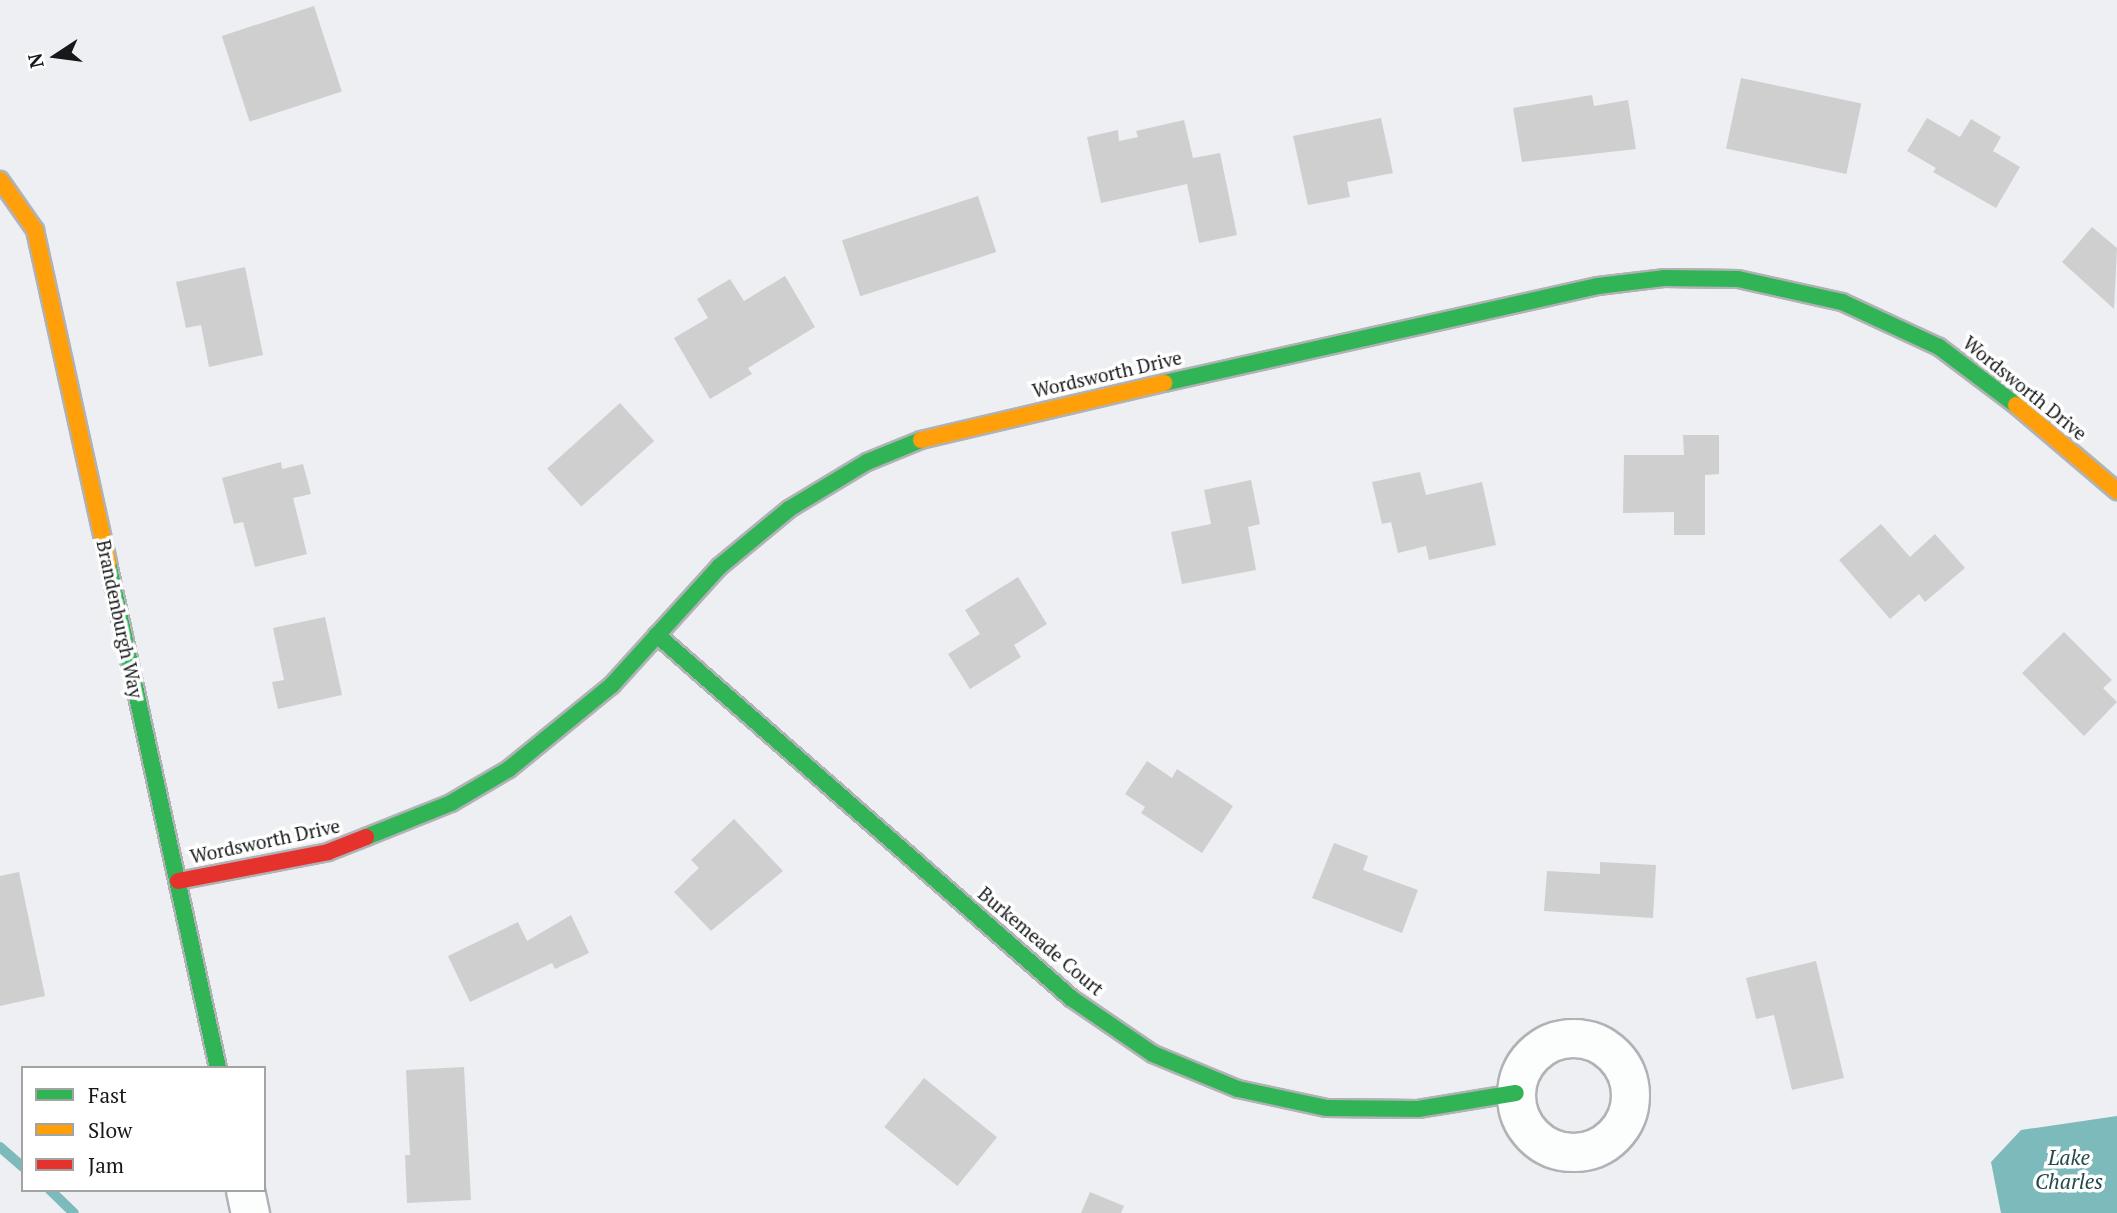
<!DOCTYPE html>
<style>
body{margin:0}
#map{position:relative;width:2117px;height:1213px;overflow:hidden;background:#edeff2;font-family:"PT Serif",serif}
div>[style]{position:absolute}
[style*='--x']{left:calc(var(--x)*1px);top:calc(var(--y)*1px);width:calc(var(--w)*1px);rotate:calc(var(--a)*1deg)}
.water>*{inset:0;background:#7cbabb}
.stream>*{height:10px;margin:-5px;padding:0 5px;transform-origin:5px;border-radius:5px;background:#7cbabb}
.building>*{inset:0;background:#cfcfcf;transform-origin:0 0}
.roads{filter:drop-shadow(2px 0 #b1b2b5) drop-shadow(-2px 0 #b1b2b5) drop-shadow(0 2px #b1b2b5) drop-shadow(0 -2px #b1b2b5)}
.street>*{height:37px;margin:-18.5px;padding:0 18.5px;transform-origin:18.5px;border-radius:18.5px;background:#fcfdfd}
.street>.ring{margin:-18.5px;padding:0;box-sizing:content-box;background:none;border:37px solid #fcfdfd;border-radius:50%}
.fast>*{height:16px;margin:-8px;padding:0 8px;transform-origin:8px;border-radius:8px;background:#30b455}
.slow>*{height:16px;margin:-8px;padding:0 8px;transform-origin:8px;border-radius:8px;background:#ff9f0a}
.jam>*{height:16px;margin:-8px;padding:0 8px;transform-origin:8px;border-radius:8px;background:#e5322d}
span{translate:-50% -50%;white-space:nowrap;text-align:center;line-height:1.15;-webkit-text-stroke:7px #fff;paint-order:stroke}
.street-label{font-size:19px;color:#16181a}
.water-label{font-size:21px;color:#234b4c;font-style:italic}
.legend{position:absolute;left:21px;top:1066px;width:245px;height:126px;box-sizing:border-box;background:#fff;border:2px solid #a2a3a3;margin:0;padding:9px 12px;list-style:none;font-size:21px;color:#16181a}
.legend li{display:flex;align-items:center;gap:14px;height:35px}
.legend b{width:35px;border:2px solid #a2a3a3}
.north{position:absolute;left:21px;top:21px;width:70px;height:70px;-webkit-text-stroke:5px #fff;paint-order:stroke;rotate:257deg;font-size:19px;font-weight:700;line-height:28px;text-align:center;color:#16181a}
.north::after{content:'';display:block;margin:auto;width:24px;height:32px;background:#16181a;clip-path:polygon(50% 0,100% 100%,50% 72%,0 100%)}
</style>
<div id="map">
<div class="water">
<i style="clip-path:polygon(2117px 1116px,2117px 1213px,2001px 1213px,1991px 1162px,2021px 1130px)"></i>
</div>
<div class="stream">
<i style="--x:0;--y:1147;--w:30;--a:41"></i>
<i style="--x:50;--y:1190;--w:33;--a:44"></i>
</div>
<div class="building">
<i style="left:314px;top:6px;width:90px;height:97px;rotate:72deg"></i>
<i style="left:1741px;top:78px;width:123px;height:72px;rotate:12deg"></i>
<i style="clip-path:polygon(1592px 95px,1594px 106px,1628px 100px,1636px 149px,1522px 162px,1513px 108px)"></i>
<i style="clip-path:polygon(1381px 118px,1393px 173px,1347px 182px,1350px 197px,1308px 205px,1293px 136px)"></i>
<i style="clip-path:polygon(1927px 118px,1960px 137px,1971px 119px,2001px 137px,1993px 151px,2020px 167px,1996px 208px,1933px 172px,1936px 168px,1907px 151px)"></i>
<i style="clip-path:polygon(1184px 120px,1193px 158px,1220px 153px,1237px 235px,1199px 243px,1187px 184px,1101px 203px,1087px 137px,1118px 130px,1119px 141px,1138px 137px,1136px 131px)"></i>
<i style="left:978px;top:196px;width:59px;height:143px;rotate:72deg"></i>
<i style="clip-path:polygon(2092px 227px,2117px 248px,2114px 309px,2062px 262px)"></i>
<i style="clip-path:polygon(245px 267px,263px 355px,209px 367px,201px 325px,186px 328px,176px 282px)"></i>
<i style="clip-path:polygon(785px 276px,815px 327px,748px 368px,752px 374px,710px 399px,674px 338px,708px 318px,697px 299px,730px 279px,744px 301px)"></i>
<i style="left:620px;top:403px;width:51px;height:98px;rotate:48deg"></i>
<i style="clip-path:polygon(1683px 435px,1719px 435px,1719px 474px,1705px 475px,1705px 535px,1674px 535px,1674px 512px,1623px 513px,1624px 455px,1684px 455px)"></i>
<i style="clip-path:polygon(281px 462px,282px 469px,303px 464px,311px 494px,293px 498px,307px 554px,255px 567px,243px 522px,234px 524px,222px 478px)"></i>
<i style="clip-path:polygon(1420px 472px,1426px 495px,1482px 482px,1496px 545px,1429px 560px,1426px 546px,1398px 553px,1391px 522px,1382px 524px,1372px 482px)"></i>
<i style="clip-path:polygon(1251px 480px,1260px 524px,1248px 527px,1256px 570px,1182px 584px,1171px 532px,1211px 524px,1204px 490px)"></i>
<i style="clip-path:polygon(1881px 524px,1910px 557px,1935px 534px,1965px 568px,1925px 602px,1919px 594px,1890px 619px,1839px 560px)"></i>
<i style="clip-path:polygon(1018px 577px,1047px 624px,1014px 645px,1021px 657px,970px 689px,948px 654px,980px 634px,965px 610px)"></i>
<i style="clip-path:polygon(325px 617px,342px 695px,278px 709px,272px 682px,284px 680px,273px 628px)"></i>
<i style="clip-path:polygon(2064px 632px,2112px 680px,2103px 688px,2117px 702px,2084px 736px,2022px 673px)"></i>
<i style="clip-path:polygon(1147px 761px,1172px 778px,1177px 769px,1233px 806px,1202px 853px,1141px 813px,1145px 807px,1125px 794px)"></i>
<i style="clip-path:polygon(734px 819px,783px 871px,711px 931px,674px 892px,699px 868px,691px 860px)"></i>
<i style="clip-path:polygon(1334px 843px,1368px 856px,1363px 870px,1418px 890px,1402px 933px,1312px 898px)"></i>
<i style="clip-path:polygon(1600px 862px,1656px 865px,1653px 918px,1544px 911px,1547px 871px,1600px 874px)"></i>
<i style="clip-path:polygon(19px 872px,45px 996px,0 1006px,0 876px)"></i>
<i style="clip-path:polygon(571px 915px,589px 953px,555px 969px,552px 963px,470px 1002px,448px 956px,518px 922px,527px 941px)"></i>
<i style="clip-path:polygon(1816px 961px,1844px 1078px,1792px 1090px,1774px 1015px,1756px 1019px,1746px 978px)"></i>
<i style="clip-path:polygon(464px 1067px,471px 1200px,407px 1203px,405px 1155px,410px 1155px,406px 1070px)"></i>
<i style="left:924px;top:1078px;width:94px;height:63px;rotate:39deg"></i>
<i style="clip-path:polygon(1090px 1192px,1124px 1206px,1121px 1213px,1081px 1213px)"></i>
</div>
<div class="roads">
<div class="street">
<i class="ring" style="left:1516px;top:1038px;width:77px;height:77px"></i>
<i style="--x:245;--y:1190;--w:24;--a:78"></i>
</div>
<div class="fast">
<i style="--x:1164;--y:383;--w:445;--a:-12.6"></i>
<i style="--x:1598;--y:286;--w:66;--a:-6.9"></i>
<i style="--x:1664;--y:278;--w:74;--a:0.8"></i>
<i style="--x:1738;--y:279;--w:107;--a:12.5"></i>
<i style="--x:1842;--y:302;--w:107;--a:24.9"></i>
<i style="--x:1939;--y:347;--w:96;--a:37"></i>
<i style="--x:108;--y:563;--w:517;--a:77.71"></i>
<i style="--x:657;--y:635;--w:551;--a:41.24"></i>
<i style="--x:1071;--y:998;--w:99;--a:34.3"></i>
<i style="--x:1153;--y:1054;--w:92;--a:22.4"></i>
<i style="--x:1238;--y:1089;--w:91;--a:12.1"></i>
<i style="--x:1327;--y:1108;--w:91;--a:0.6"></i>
<i style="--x:1418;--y:1109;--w:99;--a:-9.3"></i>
<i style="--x:366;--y:837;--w:92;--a:-21.8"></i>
<i style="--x:451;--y:803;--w:67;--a:-30.4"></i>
<i style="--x:509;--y:769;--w:133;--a:-39.2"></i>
<i style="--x:612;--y:685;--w:159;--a:-47.8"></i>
<i style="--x:719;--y:567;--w:91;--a:-39.6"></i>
<i style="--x:789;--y:509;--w:91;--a:-31.1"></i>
<i style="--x:867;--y:462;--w:58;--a:-22.2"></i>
</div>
<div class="slow">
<i style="--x:0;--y:180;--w:61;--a:55"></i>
<i style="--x:35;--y:230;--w:341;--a:77.6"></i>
<i style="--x:2016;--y:405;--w:133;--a:40.4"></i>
<i style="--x:921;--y:440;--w:250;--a:-13.2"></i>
</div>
<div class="jam">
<i style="--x:178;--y:881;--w:153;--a:-10.9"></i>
<i style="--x:328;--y:852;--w:41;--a:-21.5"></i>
</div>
</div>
<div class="street-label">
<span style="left:1107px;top:374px;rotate:-13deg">Wordsworth Drive</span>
<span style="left:2025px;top:388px;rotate:39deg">Wordsworth Drive</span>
<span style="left:120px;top:619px;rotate:78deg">Brandenburgh Way</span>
<span style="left:265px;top:841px;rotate:-12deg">Wordsworth Drive</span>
<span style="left:1041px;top:941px;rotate:40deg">Burkemeade Court</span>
</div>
<div class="water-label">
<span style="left:2069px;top:1169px">Lake<br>Charles</span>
</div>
<ul class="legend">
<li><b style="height:9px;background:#30b455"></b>Fast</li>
<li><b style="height:9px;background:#ff9f0a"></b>Slow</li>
<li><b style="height:9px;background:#e5322d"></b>Jam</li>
</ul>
<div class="north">N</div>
</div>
